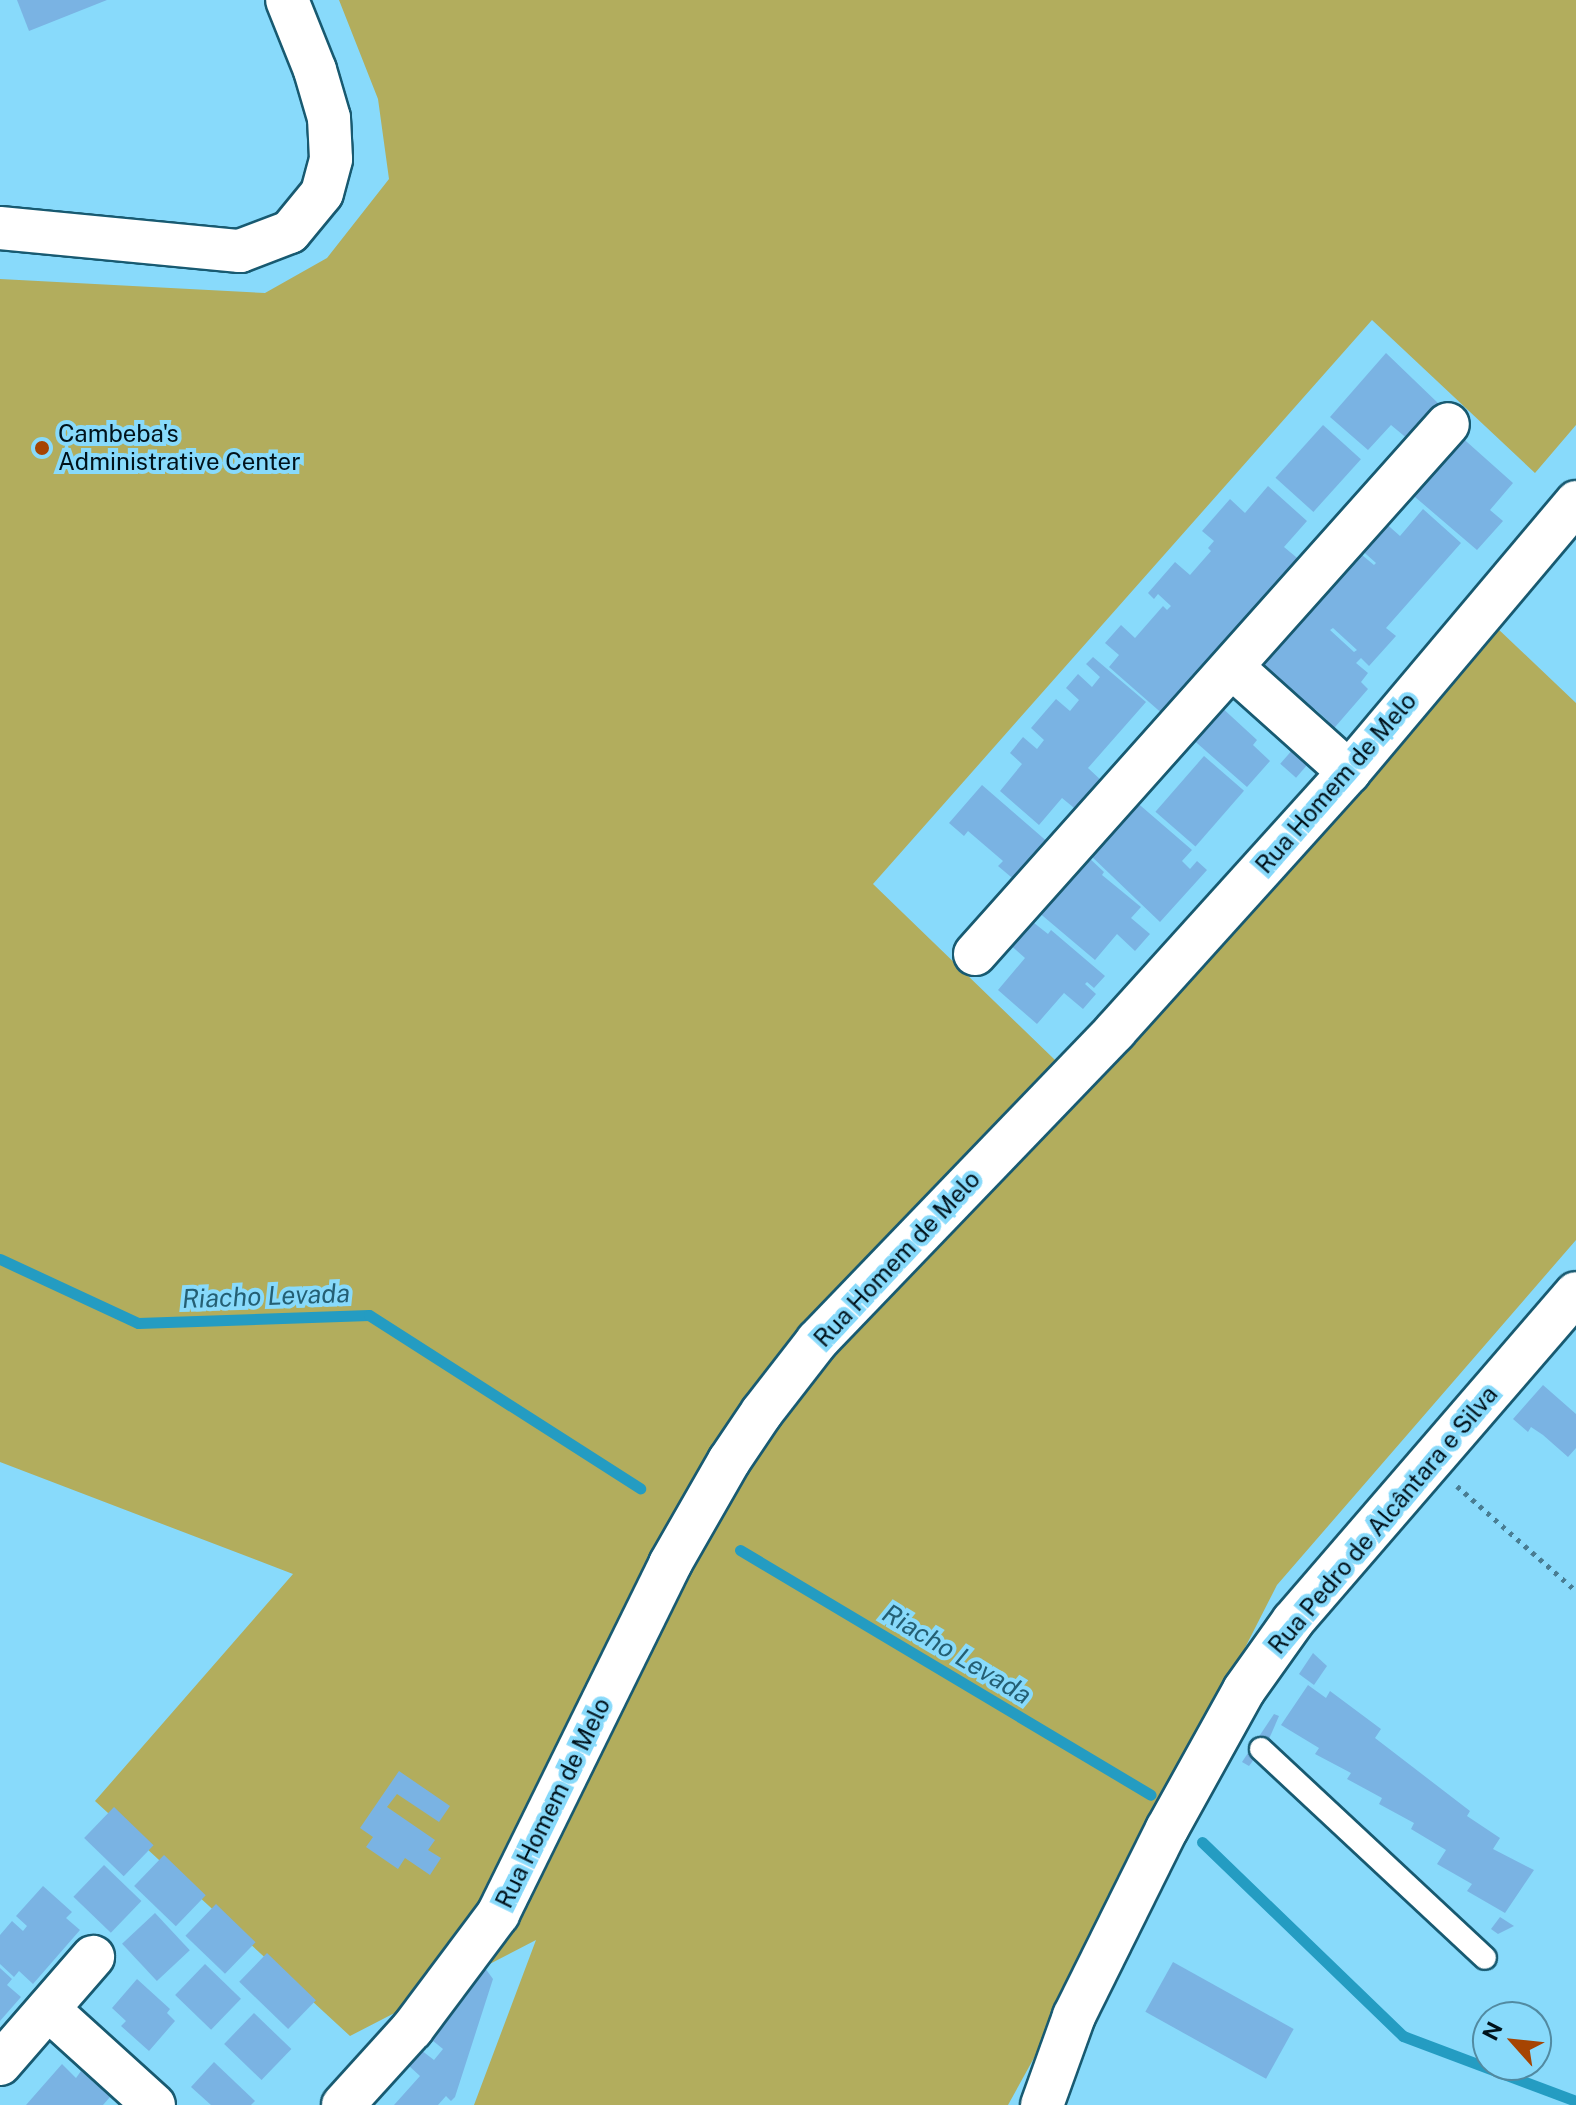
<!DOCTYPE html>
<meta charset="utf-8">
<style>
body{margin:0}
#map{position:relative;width:1576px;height:2105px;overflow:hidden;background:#88dafb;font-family:"Public Sans",sans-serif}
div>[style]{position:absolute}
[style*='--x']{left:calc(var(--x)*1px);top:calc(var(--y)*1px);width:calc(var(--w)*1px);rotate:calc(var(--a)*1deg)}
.green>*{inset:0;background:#b2ad5d}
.stream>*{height:11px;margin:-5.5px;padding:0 5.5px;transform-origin:5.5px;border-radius:5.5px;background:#249cc2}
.building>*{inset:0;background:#7ab3e3;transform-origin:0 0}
.path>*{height:5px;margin-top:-2.5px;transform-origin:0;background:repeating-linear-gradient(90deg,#497d93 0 4px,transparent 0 10px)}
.roads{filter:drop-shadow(2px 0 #185a71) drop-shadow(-2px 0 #185a71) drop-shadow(0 2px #185a71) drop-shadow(0 -2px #185a71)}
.service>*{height:22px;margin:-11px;padding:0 11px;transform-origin:11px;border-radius:11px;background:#fff}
.minor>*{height:42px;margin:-21px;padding:0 21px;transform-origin:21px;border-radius:21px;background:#fff}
.dots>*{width:22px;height:22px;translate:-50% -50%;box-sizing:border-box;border:4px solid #88dafb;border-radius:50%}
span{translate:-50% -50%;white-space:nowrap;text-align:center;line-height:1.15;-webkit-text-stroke:8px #88dafb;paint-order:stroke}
.poi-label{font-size:24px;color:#00121b}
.left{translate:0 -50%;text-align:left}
.street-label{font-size:24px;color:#00121b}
.water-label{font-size:26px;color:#245f74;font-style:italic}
.north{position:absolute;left:1472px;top:2001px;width:80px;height:80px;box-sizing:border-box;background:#88dafb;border:2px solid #528aa1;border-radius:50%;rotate:297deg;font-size:22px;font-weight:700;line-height:32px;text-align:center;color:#00121b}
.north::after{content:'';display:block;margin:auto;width:28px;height:36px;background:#a64402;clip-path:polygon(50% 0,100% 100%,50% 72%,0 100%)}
</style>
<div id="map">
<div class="green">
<i style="clip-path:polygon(339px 0,1576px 0,1576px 425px,1535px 473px,1372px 320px,873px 884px,1085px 1089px,1496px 627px,1576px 703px,1576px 1240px,1277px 1585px,1061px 2009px,1008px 2105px,474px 2105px,536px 1940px,350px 2036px,95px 1801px,293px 1574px,0 1462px,0 279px,265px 293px,327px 258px,389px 179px,378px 99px)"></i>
</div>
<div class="stream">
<i style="--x:0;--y:1259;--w:152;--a:24.9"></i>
<i style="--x:138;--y:1323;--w:231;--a:-2"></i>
<i style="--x:369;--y:1315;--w:322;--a:32.6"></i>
<i style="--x:740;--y:1550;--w:478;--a:30.8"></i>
<i style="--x:1202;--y:1842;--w:279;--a:44"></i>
<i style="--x:1403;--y:2036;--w:185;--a:20.6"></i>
</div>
<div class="building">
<i style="clip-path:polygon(17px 0,107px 0,29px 31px)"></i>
<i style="clip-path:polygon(1386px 353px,1440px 405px,1409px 440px,1391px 425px,1368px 450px,1330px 417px)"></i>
<i style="left:1323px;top:425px;width:51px;height:71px;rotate:42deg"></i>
<i style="clip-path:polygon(1458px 434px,1513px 483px,1490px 510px,1503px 521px,1477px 550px,1408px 491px)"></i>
<i style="clip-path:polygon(1268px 486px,1307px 521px,1284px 547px,1302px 562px,1165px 716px,1109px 667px,1119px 655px,1105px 643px,1121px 625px,1135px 638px,1163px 606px,1167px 610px,1171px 606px,1158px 594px,1154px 599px,1148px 593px,1175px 562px,1190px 575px,1211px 551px,1208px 548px,1214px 541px,1202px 531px,1230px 499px,1245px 513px)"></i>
<i style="clip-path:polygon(evenodd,1423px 509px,1461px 543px,1386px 628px,1396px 636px,1369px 666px,1361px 658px,1356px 663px,1368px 673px,1361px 682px,1368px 689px,1329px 734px,1321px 727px,1327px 720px,1315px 709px,1311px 714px,1255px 665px,1356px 550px,1374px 565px,1376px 563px,1358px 547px,1382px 520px,1400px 536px,1423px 509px,1333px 628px,1357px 650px,1354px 652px,1330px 630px,1333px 628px)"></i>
<i style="clip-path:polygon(1093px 657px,1146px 702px,1088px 768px,1104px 783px,1079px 812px,1062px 798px,1039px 825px,1000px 791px,1022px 764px,1010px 753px,1023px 737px,1037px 749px,1044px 740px,1031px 728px,1056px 699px,1070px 711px,1079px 700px,1066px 688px,1078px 674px,1092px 687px,1100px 677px,1086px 664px)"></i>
<i style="clip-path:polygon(1219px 705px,1257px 740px,1253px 745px,1270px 761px,1247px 787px,1190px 737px)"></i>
<i style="left:1294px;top:748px;width:21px;height:21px;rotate:41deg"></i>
<i style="left:1204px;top:756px;width:53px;height:74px;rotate:41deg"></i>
<i style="clip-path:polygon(982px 785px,1050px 844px,1017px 882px,998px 866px,1003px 861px,968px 831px,964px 836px,949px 823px)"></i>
<i style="clip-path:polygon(1134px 800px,1192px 850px,1182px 861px,1190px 869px,1197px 861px,1207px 870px,1160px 922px,1088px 853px)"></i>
<i style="clip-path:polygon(1086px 855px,1104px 872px,1102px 875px,1141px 907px,1131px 918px,1150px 934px,1135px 951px,1117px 934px,1095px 960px,1037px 911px)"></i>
<i style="clip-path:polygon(1029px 919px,1048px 934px,1051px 930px,1105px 976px,1094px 988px,1087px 982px,1085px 984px,1096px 994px,1083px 1009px,1064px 993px,1037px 1024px,998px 990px,1025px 958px,1008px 943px)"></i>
<i style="clip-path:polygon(1543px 1385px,1576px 1414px,1576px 1448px,1568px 1457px,1543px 1435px,1531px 1427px,1528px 1432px,1513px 1419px)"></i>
<i style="clip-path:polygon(1313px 1653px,1327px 1666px,1314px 1685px,1299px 1674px)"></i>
<i style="clip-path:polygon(1308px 1685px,1326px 1698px,1330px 1691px,1381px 1729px,1375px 1738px,1470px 1811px,1467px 1816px,1500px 1838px,1493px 1849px,1534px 1870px,1505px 1913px,1467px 1891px,1472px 1884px,1437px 1864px,1446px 1850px,1411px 1829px,1414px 1823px,1379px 1804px,1382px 1798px,1347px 1779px,1351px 1773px,1315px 1754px,1319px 1748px,1281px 1725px)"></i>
<i style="clip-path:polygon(1274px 1714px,1279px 1716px,1269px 1739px,1249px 1766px,1242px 1762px)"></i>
<i style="clip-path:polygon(399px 1771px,450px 1806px,439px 1822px,397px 1794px,387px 1807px,435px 1840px,428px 1850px,441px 1858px,430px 1875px,405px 1858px,398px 1869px,366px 1847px,373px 1837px,360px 1828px)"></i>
<i style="left:114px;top:1807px;width:55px;height:43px;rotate:44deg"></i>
<i style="left:164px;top:1855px;width:58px;height:43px;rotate:44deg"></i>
<i style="left:104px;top:1865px;width:52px;height:44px;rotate:44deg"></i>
<i style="clip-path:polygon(43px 1886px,72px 1912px,66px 1918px,80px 1930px,33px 1984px,19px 1971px,14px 1977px,0 1964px,0 1935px,12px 1921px,23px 1931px,27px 1926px,16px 1916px)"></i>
<i style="left:216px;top:1904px;width:55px;height:44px;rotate:44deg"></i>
<i style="left:155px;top:1913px;width:51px;height:45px;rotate:47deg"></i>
<i style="clip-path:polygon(1500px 1917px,1514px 1926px,1498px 1934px,1491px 1929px)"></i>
<i style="left:267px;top:1953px;width:68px;height:40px;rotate:44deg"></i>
<i style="left:1173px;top:1962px;width:138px;height:57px;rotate:29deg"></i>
<i style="left:205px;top:1964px;width:50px;height:43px;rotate:44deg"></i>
<i style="clip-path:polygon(0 1968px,12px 1979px,7px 1985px,21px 1997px,0 2021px)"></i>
<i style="clip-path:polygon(485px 1968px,493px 1979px,455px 2097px,451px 2101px,446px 2096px,438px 2105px,394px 2105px,420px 2076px,408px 2065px,421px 2050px,434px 2060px,443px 2049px,427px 2036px)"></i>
<i style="clip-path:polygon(137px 1979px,170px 2009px,167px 2013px,175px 2021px,149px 2051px,121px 2026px,126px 2021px,112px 2008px)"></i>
<i style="left:254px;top:2013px;width:52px;height:43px;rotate:44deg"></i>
<i style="clip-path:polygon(214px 2062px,255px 2101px,251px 2105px,211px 2105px,191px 2087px)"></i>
<i style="clip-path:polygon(62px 2064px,76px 2078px,81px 2071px,110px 2097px,103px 2105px,26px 2105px)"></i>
</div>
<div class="path">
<i style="--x:1457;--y:1486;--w:159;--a:41.4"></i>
</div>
<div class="roads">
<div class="service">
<i style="--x:1261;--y:1749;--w:306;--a:43"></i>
</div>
<div class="minor">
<i style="--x:0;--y:228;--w:241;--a:5.5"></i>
<i style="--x:240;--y:251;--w:53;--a:-20.8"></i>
<i style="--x:290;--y:232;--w:50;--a:-50.6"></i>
<i style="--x:322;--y:193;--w:35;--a:-75"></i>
<i style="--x:331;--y:159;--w:41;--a:-92.8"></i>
<i style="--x:329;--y:118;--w:50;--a:-106.3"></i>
<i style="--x:315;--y:70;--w:75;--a:-111.8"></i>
<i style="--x:1233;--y:668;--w:156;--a:41.9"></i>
<i style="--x:975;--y:954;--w:710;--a:-48.25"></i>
<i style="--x:48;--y:2009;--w:143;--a:42.2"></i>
<i style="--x:0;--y:2064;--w:142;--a:-49"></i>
<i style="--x:343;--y:2105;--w:103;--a:-47.8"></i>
<i style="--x:412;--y:2029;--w:144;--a:-53.2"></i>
<i style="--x:498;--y:1914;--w:390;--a:-63.8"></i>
<i style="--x:670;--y:1564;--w:119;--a:-60.2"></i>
<i style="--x:729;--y:1461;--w:59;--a:-56"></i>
<i style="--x:762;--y:1412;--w:90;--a:-52.2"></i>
<i style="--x:817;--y:1341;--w:430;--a:-46.1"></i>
<i style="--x:1115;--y:1031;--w:349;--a:-47.9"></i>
<i style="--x:1349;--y:772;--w:353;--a:-49.9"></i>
<i style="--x:1042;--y:2105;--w:95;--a:-70.2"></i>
<i style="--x:1074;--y:2016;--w:209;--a:-63.6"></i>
<i style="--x:1167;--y:1829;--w:159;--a:-61"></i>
<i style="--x:1244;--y:1690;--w:85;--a:-54.6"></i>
<i style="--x:1293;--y:1621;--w:433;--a:-49.2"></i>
</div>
</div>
<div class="dots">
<i style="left:42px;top:448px;background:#a64402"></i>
</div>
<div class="poi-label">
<span class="left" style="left:58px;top:448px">Cambeba's<br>Administrative Center</span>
</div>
<div class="street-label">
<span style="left:1336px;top:783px;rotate:-49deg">Rua Homem de Melo</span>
<span style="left:897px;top:1259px;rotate:-47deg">Rua Homem de Melo</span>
<span style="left:1383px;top:1520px;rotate:-50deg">Rua Pedro de Alcântara e Silva</span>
<span style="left:553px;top:1803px;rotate:-64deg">Rua Homem de Melo</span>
</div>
<div class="water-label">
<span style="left:266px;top:1296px;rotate:-2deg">Riacho Levada</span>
<span style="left:957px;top:1654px;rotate:31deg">Riacho Levada</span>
</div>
<div class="north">N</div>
</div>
